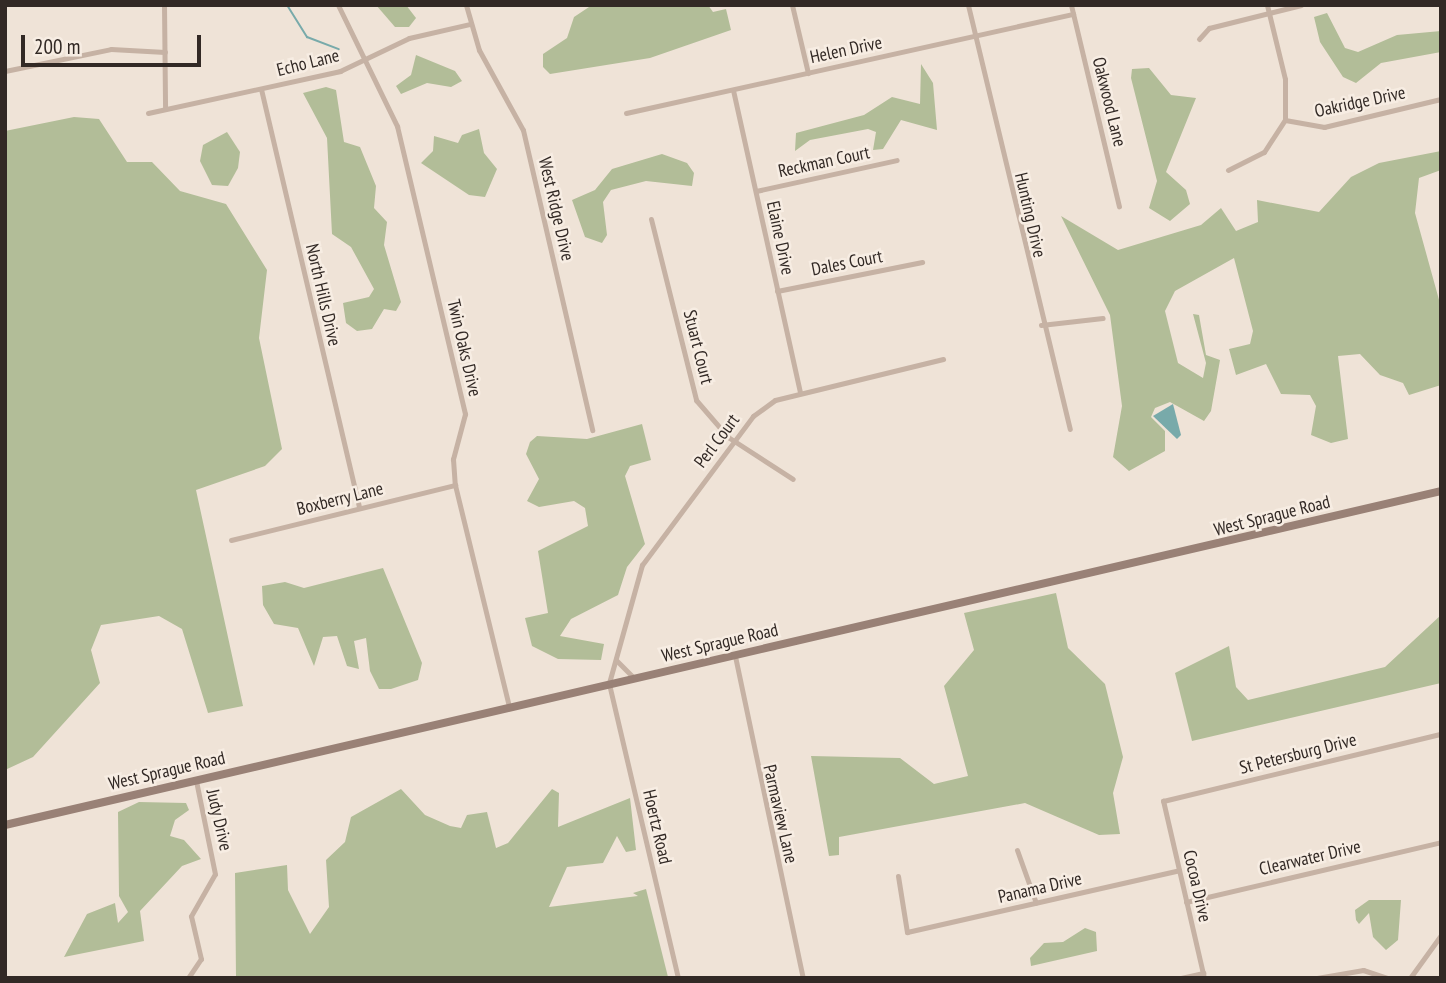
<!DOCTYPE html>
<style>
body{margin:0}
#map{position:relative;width:1446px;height:983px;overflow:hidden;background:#efe3d7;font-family:"PT Sans Narrow",sans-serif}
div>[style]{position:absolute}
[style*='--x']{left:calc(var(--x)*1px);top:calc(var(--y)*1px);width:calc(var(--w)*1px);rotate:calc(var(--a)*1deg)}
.green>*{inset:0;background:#b2bd98}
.water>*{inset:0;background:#78aaaa}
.stream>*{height:2px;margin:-1px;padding:0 1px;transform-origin:1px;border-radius:1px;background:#78aaaa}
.street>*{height:5px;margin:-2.5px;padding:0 2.5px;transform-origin:2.5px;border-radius:2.5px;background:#c6b2a4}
.secondary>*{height:8px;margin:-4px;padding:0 4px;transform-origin:4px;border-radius:4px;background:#998176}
span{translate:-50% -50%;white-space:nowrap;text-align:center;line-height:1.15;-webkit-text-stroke:5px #f7ede3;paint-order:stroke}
.street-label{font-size:18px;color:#322925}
.frame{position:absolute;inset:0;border:7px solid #322925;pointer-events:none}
.scale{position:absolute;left:21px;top:35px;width:180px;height:32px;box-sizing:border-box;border:4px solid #322925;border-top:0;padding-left:9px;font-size:21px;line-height:24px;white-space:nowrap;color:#322925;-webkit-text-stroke:5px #f7ede3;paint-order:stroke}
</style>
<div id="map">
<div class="green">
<i style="clip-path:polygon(376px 5px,406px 5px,416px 18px,409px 27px,395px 27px)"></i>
<i style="clip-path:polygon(592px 5px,708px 5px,713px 12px,726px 9px,731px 30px,650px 58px,550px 74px,543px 67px,543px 54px,567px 38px,574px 17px)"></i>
<i style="clip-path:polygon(1327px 13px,1345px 48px,1358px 52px,1397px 35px,1441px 31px,1441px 52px,1381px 63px,1356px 83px,1343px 77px,1320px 42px,1314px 17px)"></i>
<i style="clip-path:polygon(416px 55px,455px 71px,462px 81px,451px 87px,427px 83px,401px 94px,396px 86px,411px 75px)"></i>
<i style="clip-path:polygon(921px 64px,933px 83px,937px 130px,901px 120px,883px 149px,873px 150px,876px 132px,868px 129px,810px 140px,795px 151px,796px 133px,864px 115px,892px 97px,920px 104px)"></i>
<i style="clip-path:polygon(1149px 68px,1171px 95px,1196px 98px,1166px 172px,1186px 190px,1190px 204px,1170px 221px,1149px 208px,1157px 181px,1131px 78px,1132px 69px)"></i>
<i style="clip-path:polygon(326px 87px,336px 90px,344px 142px,360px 147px,376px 186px,374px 208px,387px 222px,384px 245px,401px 302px,396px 311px,384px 309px,372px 329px,357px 331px,346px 323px,343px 303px,369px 297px,374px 289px,351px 247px,332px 234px,327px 138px,303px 93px)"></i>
<i style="clip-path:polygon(74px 117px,99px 119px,127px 162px,152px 162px,180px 191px,226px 204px,267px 270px,259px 338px,282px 449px,265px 466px,196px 490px,243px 706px,208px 713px,182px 629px,159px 616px,101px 625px,91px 650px,100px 683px,33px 757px,5px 770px,5px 131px)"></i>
<i style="clip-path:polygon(479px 129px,484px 153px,497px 169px,485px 197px,469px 195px,421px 163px,433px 151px,434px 136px,458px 143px,462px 135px)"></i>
<i style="clip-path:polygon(227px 132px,240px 152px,238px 168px,228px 186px,212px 185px,200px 161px,203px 145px)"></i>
<i style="clip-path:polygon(1441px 151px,1441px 170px,1419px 178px,1415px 213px,1441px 307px,1441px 385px,1409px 395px,1403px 383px,1380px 375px,1360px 354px,1338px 356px,1348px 439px,1331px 443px,1311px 435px,1316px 406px,1310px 395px,1281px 394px,1266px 364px,1236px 375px,1229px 349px,1250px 344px,1253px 331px,1234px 258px,1175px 291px,1165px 311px,1178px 363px,1203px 378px,1206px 363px,1193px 314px,1199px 315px,1206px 355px,1220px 360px,1211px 411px,1204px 421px,1170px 402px,1155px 408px,1151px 417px,1165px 431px,1165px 451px,1129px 471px,1113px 457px,1122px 406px,1110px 315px,1061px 216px,1118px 250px,1201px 225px,1221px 208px,1236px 231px,1258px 222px,1257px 200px,1319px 212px,1351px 177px,1379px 163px)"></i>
<i style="clip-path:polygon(662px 154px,687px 163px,694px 173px,692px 186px,646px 181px,611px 190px,603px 202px,607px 235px,602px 243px,585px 237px,572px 200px,595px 190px,612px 169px)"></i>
<i style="clip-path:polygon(642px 424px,651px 460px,630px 466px,625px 476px,645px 544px,627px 567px,618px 595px,571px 619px,560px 636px,604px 644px,601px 660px,558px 659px,532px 646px,525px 618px,548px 613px,538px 551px,588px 526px,585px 508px,574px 501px,539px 507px,527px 501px,539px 479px,526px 454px,530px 442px,537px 436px,587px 439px)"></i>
<i style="clip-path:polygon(383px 568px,422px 663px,418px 680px,391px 689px,379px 689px,370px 671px,366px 638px,354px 641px,359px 669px,347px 666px,337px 636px,323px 637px,314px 666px,298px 628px,274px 624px,263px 605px,262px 586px,285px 582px,304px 588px)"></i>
<i style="clip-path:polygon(1056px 593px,1068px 648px,1105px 684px,1123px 757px,1113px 793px,1120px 834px,1099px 835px,1025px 803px,839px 837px,839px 855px,829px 856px,811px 756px,900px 758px,934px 784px,968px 776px,944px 686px,974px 650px,964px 613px)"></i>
<i style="clip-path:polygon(1441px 615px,1441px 683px,1192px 741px,1175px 673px,1229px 646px,1236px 687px,1248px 700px,1385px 667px)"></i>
<i style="clip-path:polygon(401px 789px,425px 815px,450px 826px,461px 828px,467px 815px,487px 812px,496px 848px,508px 843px,552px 789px,559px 793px,558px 827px,630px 798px,636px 850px,626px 852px,617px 836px,603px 863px,567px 867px,549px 907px,638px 896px,633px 893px,646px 889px,668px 977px,236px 978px,235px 873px,287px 865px,288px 890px,310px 934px,329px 907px,326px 860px,345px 842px,351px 817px)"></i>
<i style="clip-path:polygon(139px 802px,186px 803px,189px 810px,175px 820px,170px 836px,184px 840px,201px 859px,182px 866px,140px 911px,144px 941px,64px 957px,87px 914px,115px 903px,118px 923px,128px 912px,119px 896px,118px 812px)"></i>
<i style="clip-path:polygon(1369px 900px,1401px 900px,1398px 940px,1386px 950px,1373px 937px,1369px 913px,1359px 924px,1356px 920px,1355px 910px)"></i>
<i style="clip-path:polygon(1085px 928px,1096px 932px,1097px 951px,1031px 966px,1030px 958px,1044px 943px,1063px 942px)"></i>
</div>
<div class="water">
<i style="clip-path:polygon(1173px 404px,1181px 435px,1177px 439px,1153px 416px)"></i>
</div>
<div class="stream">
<i style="--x:287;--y:5;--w:38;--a:58"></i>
<i style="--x:307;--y:37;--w:34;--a:21"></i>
</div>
<div class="street">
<i style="--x:164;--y:5;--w:104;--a:89.4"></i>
<i style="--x:338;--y:5;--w:135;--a:64"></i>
<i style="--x:397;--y:126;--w:296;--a:76.7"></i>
<i style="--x:465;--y:414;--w:47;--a:104.9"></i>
<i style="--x:453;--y:459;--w:26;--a:86"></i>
<i style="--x:455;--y:485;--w:228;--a:76.3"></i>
<i style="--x:466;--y:5;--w:47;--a:73.9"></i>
<i style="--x:479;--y:50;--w:91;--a:61.2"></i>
<i style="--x:523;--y:130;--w:308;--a:77"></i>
<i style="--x:792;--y:5;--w:70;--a:76.8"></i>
<i style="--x:968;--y:5;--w:436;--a:76.5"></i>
<i style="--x:1071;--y:5;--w:207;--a:76.6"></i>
<i style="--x:1199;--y:39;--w:15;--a:-48"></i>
<i style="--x:1209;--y:28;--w:95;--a:-14"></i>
<i style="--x:5;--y:71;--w:108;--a:-11.7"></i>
<i style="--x:111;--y:49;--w:54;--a:3.2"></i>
<i style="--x:261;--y:89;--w:430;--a:76.8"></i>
<i style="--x:733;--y:90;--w:309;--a:77.5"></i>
<i style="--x:148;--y:113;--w:197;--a:-12.3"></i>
<i style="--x:340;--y:71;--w:76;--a:-25.6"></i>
<i style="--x:409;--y:38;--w:63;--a:-12.9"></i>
<i style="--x:626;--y:113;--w:458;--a:-12.5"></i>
<i style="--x:1285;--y:120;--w:40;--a:10"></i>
<i style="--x:1324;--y:127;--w:120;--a:-13.5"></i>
<i style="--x:1228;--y:170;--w:40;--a:-26.6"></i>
<i style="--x:1264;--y:152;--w:38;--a:-57"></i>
<i style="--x:1285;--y:120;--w:41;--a:-90"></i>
<i style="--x:1285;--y:79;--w:76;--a:-103.7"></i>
<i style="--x:756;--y:191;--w:144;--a:-12.4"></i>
<i style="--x:651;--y:219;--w:187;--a:76"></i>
<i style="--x:696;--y:400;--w:49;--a:49.1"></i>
<i style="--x:728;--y:437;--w:77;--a:32.9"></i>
<i style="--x:777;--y:291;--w:148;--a:-11.3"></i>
<i style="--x:1041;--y:325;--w:62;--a:-6.4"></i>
<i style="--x:231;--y:540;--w:231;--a:-13.8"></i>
<i style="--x:735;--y:656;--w:329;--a:78.1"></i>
<i style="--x:616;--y:660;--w:24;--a:45"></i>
<i style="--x:1017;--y:850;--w:56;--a:70.3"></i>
<i style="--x:898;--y:876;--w:57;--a:80.9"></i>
<i style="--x:907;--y:932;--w:279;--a:-12.8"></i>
<i style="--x:1186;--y:902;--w:262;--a:-13.2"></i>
<i style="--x:188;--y:978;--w:23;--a:-56"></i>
<i style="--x:201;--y:959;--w:44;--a:-103.1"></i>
<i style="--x:191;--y:916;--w:48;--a:-60.3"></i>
<i style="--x:215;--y:874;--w:95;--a:-101.5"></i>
<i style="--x:678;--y:978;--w:303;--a:-103.2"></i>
<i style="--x:609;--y:683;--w:123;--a:-74.4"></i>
<i style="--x:642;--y:565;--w:186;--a:-53.3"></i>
<i style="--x:753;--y:416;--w:27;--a:-36"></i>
<i style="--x:775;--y:400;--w:173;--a:-13.7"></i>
<i style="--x:1181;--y:978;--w:23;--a:-13"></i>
<i style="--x:1204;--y:978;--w:182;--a:-103"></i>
<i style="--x:1163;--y:801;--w:286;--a:-13.6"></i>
<i style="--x:1317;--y:978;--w:47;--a:-9.9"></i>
<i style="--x:1363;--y:970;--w:26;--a:18"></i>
<i style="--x:1410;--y:978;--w:53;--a:-54.2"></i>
</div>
<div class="secondary">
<i style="--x:5;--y:825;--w:1474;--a:-13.09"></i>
</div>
<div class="street-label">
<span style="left:846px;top:50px;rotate:-12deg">Helen Drive</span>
<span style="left:308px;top:63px;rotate:-14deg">Echo Lane</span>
<span style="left:1109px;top:102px;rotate:76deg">Oakwood Lane</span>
<span style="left:1360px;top:102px;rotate:-12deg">Oakridge Drive</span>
<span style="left:824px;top:162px;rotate:-12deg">Reckman Court</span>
<span style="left:556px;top:209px;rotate:77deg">West Ridge Drive</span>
<span style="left:1030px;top:215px;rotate:77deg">Hunting Drive</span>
<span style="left:780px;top:238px;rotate:78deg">Elaine Drive</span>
<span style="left:847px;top:263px;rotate:-11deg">Dales Court</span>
<span style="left:323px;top:295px;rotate:77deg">North Hills Drive</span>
<span style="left:698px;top:347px;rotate:76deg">Stuart Court</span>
<span style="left:464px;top:348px;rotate:77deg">Twin Oaks Drive</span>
<span style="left:717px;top:441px;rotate:-53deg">Perl Court</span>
<span style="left:340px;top:499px;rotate:-14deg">Boxberry Lane</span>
<span style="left:1272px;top:516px;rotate:-14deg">West Sprague Road</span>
<span style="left:720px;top:643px;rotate:-13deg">West Sprague Road</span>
<span style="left:1298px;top:754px;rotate:-14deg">St Petersburg Drive</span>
<span style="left:167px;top:771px;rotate:-13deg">West Sprague Road</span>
<span style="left:780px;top:814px;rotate:77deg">Parmaview Lane</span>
<span style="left:219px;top:820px;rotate:77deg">Judy Drive</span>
<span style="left:657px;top:827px;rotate:77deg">Hoertz Road</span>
<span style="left:1310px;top:858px;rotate:-13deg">Clearwater Drive</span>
<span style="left:1197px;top:886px;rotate:77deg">Cocoa Drive</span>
<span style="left:1040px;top:888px;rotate:-13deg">Panama Drive</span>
</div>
<div class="frame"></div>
<div class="scale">200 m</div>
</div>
